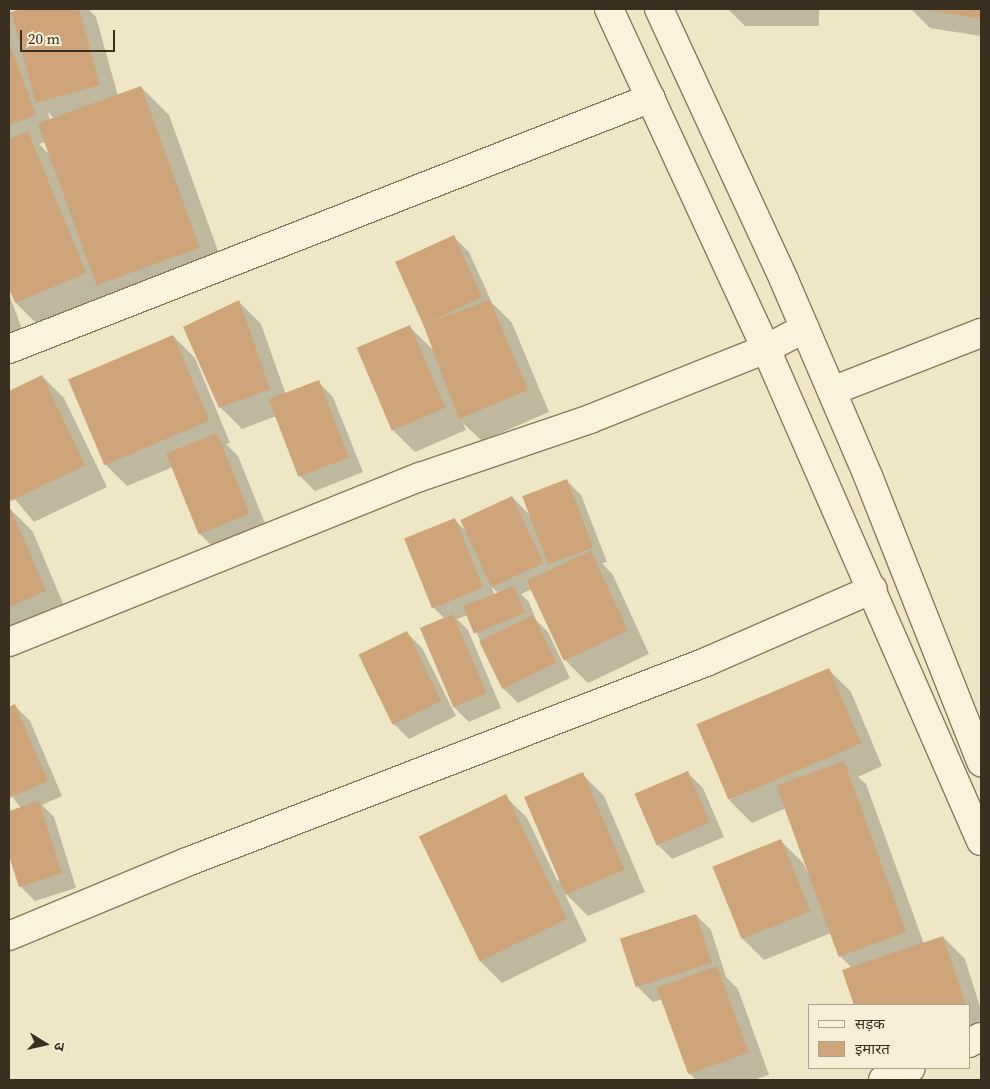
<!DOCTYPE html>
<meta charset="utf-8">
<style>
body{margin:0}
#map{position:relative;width:990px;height:1089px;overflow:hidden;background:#efe6c6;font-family:"Source Serif 4","Noto Sans Devanagari",serif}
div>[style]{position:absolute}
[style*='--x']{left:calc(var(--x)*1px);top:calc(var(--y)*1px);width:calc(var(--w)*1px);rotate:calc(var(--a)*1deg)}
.shadow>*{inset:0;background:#0003}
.building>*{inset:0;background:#cea47b;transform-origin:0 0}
.roads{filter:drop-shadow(1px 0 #8b785b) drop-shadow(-1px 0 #8b785b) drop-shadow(0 1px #8b785b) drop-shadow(0 -1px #8b785b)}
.minor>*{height:28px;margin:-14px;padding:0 14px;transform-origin:14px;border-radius:14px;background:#faf2da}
span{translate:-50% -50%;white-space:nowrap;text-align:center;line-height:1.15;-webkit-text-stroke:4.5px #f6efd6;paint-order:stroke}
.frame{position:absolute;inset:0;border:10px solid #3b2f1f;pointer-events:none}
.legend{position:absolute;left:808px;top:1004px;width:162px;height:65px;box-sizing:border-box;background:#f6efd6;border:1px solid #aba28d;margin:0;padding:6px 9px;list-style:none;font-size:15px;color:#3b2f1f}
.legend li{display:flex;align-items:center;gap:10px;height:25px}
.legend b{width:25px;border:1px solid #aba28d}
.north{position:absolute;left:20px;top:1019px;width:50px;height:50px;-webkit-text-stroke:4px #f6efd6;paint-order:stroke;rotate:100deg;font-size:14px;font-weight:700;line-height:20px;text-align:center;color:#3b2f1f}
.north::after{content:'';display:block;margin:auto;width:18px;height:22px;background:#3b2f1f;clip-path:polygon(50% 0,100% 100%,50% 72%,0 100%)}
.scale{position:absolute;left:20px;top:30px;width:95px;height:22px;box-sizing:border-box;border:2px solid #3b2f1f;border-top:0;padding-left:6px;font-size:15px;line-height:18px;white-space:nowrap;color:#3b2f1f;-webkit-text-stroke:4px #f6efd6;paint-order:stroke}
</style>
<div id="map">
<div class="shadow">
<i style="clip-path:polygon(evenodd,27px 9px,88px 9px,96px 17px,118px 96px,141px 87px,169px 115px,227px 276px,125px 313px,107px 295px,38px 325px,16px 303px,9px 286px,9px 10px,12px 13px,27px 9px,48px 112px,54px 119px,50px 120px,48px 112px,27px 9px,45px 142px,50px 155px,39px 144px,45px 142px)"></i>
<i style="clip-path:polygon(728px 9px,819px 9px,819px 26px,745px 26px)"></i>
<i style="clip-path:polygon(911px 9px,981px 9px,981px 36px,930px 28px)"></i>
<i style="clip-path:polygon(454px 237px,469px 252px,492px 303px,512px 323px,549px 412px,482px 441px,463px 423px,466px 430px,415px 452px,393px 430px,410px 327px,434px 351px,424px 324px)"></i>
<i style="clip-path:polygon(9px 294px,26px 340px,9px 347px)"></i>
<i style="clip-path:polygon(239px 302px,261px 324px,286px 395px,318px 382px,333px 397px,363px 472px,315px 491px,300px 476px,276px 416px,242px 429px,220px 407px)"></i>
<i style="clip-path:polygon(173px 336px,195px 358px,230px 443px,226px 444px,238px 456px,270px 536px,221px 555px,199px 533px,173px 467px,127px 486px,105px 464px)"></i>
<i style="clip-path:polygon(42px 376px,64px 398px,107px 487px,34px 522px,9px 492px,9px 392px)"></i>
<i style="clip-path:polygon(evenodd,566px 480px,581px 495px,607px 562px,602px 563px,613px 575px,649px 654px,588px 683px,566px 661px,532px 589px,521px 594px,529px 602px,536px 620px,548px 632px,570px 678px,518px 703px,503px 688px,468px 615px,457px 619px,468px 630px,501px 708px,469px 722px,454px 707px,421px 629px,445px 619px,434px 608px,406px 540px,455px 520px,466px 531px,512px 497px,531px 516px,566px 480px,491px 586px,499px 594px,495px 596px,491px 586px)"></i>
<i style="clip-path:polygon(11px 510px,33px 532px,67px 613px,9px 639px)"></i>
<i style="clip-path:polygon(407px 633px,422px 648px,456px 716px,409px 739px,394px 724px,361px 656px)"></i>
<i style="clip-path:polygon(829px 670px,851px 692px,882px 766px,858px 777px,866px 784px,924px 944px,943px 937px,965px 959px,981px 1010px,981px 1044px,969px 1048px,969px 1005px,855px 1005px,844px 970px,852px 968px,840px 956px,831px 933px,764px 960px,742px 938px,781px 841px,803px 863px,813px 883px,786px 808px,752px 823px,730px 801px)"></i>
<i style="clip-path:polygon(15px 706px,30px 721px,62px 796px,42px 805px,54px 817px,76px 888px,35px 901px,20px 886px,9px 852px,9px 812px,21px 808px,9px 793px,9px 709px)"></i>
<i style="clip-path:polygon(688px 773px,703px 788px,724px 837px,672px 859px,657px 844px)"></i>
<i style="clip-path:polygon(582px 774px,604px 796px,645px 892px,588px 916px,564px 892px,587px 941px,502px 983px,480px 961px,505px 796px,527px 818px,558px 882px)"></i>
<i style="clip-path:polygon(696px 915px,711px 930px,726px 977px,738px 989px,769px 1075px,753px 1080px,696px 1080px,689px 1073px,663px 999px,653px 1002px,638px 987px)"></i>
</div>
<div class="building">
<i style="clip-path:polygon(22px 9px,79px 9px,100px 85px,36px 103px,11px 12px)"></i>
<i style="clip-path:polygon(928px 9px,981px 9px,981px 19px,928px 10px)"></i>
<i style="clip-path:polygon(9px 42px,36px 115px,9px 125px)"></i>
<i style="left:141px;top:86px;width:172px;height:110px;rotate:70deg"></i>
<i style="clip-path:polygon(28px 131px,86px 273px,15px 303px,9px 289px,9px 139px)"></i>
<i style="clip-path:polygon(454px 235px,482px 297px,427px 323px,490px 300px,528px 390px,459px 419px,423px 324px,395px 262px)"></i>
<i style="clip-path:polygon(239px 300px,270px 389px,219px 408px,183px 327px)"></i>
<i style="left:410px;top:325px;width:90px;height:58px;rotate:67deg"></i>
<i style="left:173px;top:335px;width:93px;height:114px;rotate:67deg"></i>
<i style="clip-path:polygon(42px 375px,85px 465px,11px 501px,9px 495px,9px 391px)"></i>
<i style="left:319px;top:380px;width:83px;height:54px;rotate:69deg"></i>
<i style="left:217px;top:433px;width:87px;height:55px;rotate:68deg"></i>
<i style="left:567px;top:479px;width:73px;height:48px;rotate:69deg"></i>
<i style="left:512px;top:496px;width:74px;height:57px;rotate:65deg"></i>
<i style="clip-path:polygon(11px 509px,46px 591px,9px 607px,9px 510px)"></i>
<i style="left:455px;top:518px;width:75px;height:55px;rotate:68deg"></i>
<i style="left:591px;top:551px;width:88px;height:71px;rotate:65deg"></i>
<i style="left:514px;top:586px;width:29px;height:55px;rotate:68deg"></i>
<i style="left:453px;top:614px;width:86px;height:36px;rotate:67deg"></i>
<i style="left:533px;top:615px;width:53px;height:60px;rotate:64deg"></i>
<i style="left:407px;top:631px;width:78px;height:54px;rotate:64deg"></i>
<i style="left:829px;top:668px;width:82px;height:144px;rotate:67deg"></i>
<i style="clip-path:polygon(15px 704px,48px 781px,9px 798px,9px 707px)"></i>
<i style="left:844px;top:761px;width:182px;height:72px;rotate:70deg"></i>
<i style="left:688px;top:771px;width:56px;height:58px;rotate:67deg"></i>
<i style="left:583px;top:772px;width:106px;height:64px;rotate:67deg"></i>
<i style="left:506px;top:794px;width:139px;height:97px;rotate:64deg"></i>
<i style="clip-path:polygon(39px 801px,62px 873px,19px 887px,9px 856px,9px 811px)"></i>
<i style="left:781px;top:839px;width:78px;height:74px;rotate:68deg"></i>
<i style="left:696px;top:914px;width:51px;height:80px;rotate:72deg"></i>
<i style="clip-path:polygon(943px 936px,966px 1005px,854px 1005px,842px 970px)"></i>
<i style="left:717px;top:966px;width:92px;height:64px;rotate:70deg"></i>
</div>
<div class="roads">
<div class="minor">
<i style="--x:609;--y:9;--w:374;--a:65.2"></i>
<i style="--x:766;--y:349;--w:537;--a:66.4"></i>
<i style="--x:659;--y:9;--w:298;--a:65.2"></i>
<i style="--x:784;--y:280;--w:213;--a:66.8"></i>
<i style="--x:868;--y:476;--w:308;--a:68.4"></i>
<i style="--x:9;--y:349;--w:689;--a:-21.35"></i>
<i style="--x:832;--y:391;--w:160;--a:-21.3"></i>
<i style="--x:9;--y:642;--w:443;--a:-21.9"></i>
<i style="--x:420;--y:477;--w:180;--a:-18.8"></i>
<i style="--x:590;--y:419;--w:189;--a:-21.7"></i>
<i style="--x:766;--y:349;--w:44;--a:-28.3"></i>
<i style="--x:9;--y:936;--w:193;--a:-22.6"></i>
<i style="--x:187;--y:862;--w:556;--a:-21.07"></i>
<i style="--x:706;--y:662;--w:182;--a:-23.6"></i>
<i style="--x:969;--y:1043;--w:13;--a:-27"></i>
<i style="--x:883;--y:1080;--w:30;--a:-23"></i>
</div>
</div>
<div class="frame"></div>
<ul class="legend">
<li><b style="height:6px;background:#faf2da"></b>सड़क</li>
<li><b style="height:14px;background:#cea47b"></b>इमारत</li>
</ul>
<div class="north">उ</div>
<div class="scale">20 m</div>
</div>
